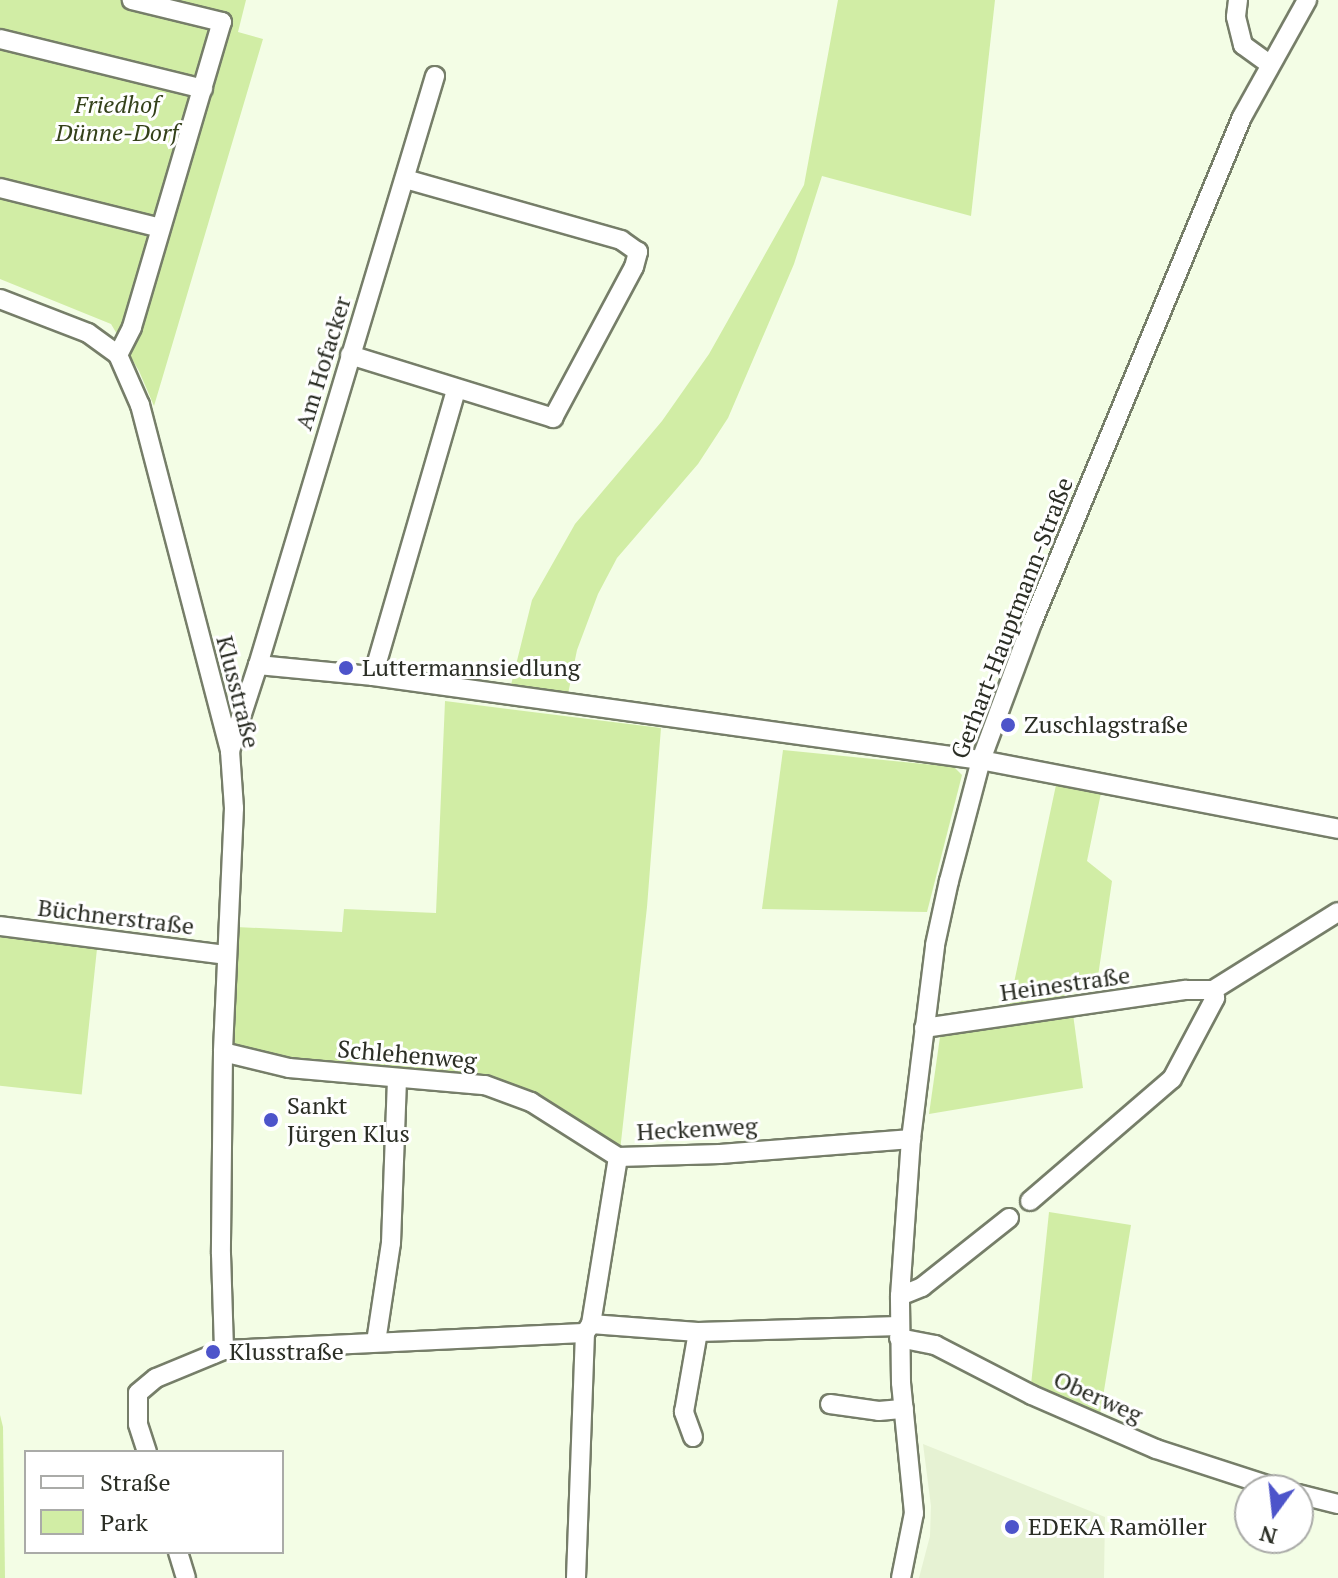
<!DOCTYPE html>
<meta charset="utf-8">
<style>
body{margin:0}
#map{position:relative;width:1338px;height:1578px;overflow:hidden;background:#f3fde5;font-family:"PT Serif",serif}
div>[style]{position:absolute}
[style*='--x']{left:calc(var(--x)*1px);top:calc(var(--y)*1px);width:calc(var(--w)*1px);rotate:calc(var(--a)*1deg)}
.built>*{inset:0;background:#e6f2d3}
.green>*{inset:0;background:#d1eda5;transform-origin:0 0}
.roads{filter:drop-shadow(2px 0 #767e69) drop-shadow(-2px 0 #767e69) drop-shadow(0 2px #767e69) drop-shadow(0 -2px #767e69)}
.minor>*{height:18px;margin:-9px;padding:0 9px;transform-origin:9px;border-radius:9px;background:#fff}
.dots>*{width:22px;height:22px;translate:-50% -50%;box-sizing:border-box;border:4px solid #fff;border-radius:50%}
span{translate:-50% -50%;white-space:nowrap;text-align:center;line-height:1.15;-webkit-text-stroke:6px #fff;paint-order:stroke}
.park-label{font-size:24px;color:#34411a;font-style:italic}
.street-label{font-size:24px;color:#2b2e25}
.poi-label{font-size:24px;color:#2b2e25}
.left{translate:0 -50%;text-align:left}
.legend{position:absolute;left:24px;top:1450px;width:260px;height:104px;box-sizing:border-box;background:#fff;border:2px solid #aaaba8;margin:0;padding:10px 14px;list-style:none;font-size:24px;color:#2b2e25}
.legend li{display:flex;align-items:center;gap:16px;height:40px}
.legend b{width:40px;border:2px solid #aaaba8}
.north{position:absolute;left:1234px;top:1474px;width:80px;height:80px;box-sizing:border-box;background:#fff;border:2px solid #aaaba8;border-radius:50%;rotate:195deg;font-size:22px;font-weight:700;line-height:32px;text-align:center;color:#2b2e25}
.north::after{content:'';display:block;margin:auto;width:28px;height:36px;background:#4d54ca;clip-path:polygon(50% 0,100% 100%,50% 72%,0 100%)}
</style>
<div id="map">
<div class="built">
<i style="clip-path:polygon(923px 1444px,1105px 1517px,1104px 1578px,919px 1578px,930px 1536px,931px 1506px)"></i>
</div>
<div class="green">
<i style="clip-path:polygon(0 0,246px 0,238px 32px,263px 39px,154px 406px,139px 371px,111px 324px,0 279px)"></i>
<i style="clip-path:polygon(838px 0,995px 0,971px 216px,822px 176px,794px 264px,728px 418px,698px 464px,617px 558px,598px 594px,577px 650px,568px 694px,511px 685px,532px 600px,575px 524px,662px 421px,709px 354px,804px 185px)"></i>
<i style="clip-path:polygon(445px 701px,661px 728px,647px 907px,620px 1151px,533px 1099px,289px 1063px,229px 1047px,236px 927px,342px 932px,344px 909px,436px 913px)"></i>
<i style="clip-path:polygon(783px 750px,954px 767px,962px 775px,927px 912px,762px 909px)"></i>
<i style="clip-path:polygon(1056px 785px,1101px 793px,1087px 861px,1112px 881px,1097px 983px,1067px 984px,1063px 1004px,1008px 1011px)"></i>
<i style="left:0;top:934px;width:98px;height:151px;rotate:6deg"></i>
<i style="clip-path:polygon(1073px 1014px,1083px 1088px,929px 1114px,940px 1037px)"></i>
<i style="clip-path:polygon(1049px 1212px,1131px 1225px,1100px 1415px,1031px 1385px)"></i>
<i style="clip-path:polygon(0 1415px,3px 1427px,5px 1578px,0 1578px)"></i>
</div>
<div class="roads">
<div class="minor">
<i style="--x:1238;--y:0;--w:17;--a:97"></i>
<i style="--x:1236;--y:17;--w:29;--a:76"></i>
<i style="--x:1243;--y:45;--w:32;--a:36"></i>
<i style="--x:0;--y:39;--w:209;--a:13.8"></i>
<i style="--x:0;--y:188;--w:165;--a:14"></i>
<i style="--x:0;--y:299;--w:94;--a:21.1"></i>
<i style="--x:88;--y:333;--w:37;--a:36"></i>
<i style="--x:118;--y:355;--w:55;--a:66.3"></i>
<i style="--x:140;--y:405;--w:358;--a:75.4"></i>
<i style="--x:230;--y:751;--w:57;--a:86"></i>
<i style="--x:234;--y:808;--w:244;--a:92.6"></i>
<i style="--x:223;--y:1052;--w:202;--a:90.6"></i>
<i style="--x:221;--y:1254;--w:96;--a:88.2"></i>
<i style="--x:118;--y:355;--w:31;--a:-63"></i>
<i style="--x:132;--y:327;--w:318;--a:-73.6"></i>
<i style="--x:222;--y:22;--w:93;--a:-166.3"></i>
<i style="--x:350;--y:355;--w:213;--a:17.2"></i>
<i style="--x:553;--y:418;--w:171;--a:-61.8"></i>
<i style="--x:634;--y:267;--w:16;--a:-75"></i>
<i style="--x:638;--y:252;--w:21;--a:-145"></i>
<i style="--x:621;--y:240;--w:223;--a:-164.2"></i>
<i style="--x:258;--y:665;--w:615;--a:-73.27"></i>
<i style="--x:373;--y:676;--w:298;--a:-73.8"></i>
<i style="--x:230;--y:751;--w:90;--a:-72"></i>
<i style="--x:258;--y:665;--w:116;--a:5.5"></i>
<i style="--x:373;--y:676;--w:614;--a:7.87"></i>
<i style="--x:981;--y:760;--w:364;--a:10.9"></i>
<i style="--x:0;--y:926;--w:228;--a:7.3"></i>
<i style="--x:924;--y:1028;--w:265;--a:-8.3"></i>
<i style="--x:1186;--y:990;--w:27;--a:0"></i>
<i style="--x:1213;--y:990;--w:147;--a:-32"></i>
<i style="--x:223;--y:1052;--w:68;--a:13.6"></i>
<i style="--x:289;--y:1068;--w:197;--a:5"></i>
<i style="--x:485;--y:1085;--w:49;--a:20.3"></i>
<i style="--x:531;--y:1102;--w:103;--a:32.3"></i>
<i style="--x:618;--y:1157;--w:102;--a:-1.7"></i>
<i style="--x:720;--y:1154;--w:192;--a:-4.5"></i>
<i style="--x:1030;--y:1201;--w:187;--a:-40.7"></i>
<i style="--x:1172;--y:1079;--w:92;--a:-62"></i>
<i style="--x:1215;--y:998;--w:8;--a:-104"></i>
<i style="--x:900;--y:1296;--w:24;--a:-22"></i>
<i style="--x:922;--y:1287;--w:111;--a:-38.4"></i>
<i style="--x:591;--y:1324;--w:107;--a:4.3"></i>
<i style="--x:698;--y:1332;--w:201;--a:-1.7"></i>
<i style="--x:899;--y:1338;--w:37;--a:11"></i>
<i style="--x:935;--y:1345;--w:109;--a:27.3"></i>
<i style="--x:1032;--y:1395;--w:135;--a:23.5"></i>
<i style="--x:1156;--y:1449;--w:133;--a:18"></i>
<i style="--x:376;--y:1342;--w:100;--a:-81.4"></i>
<i style="--x:391;--y:1243;--w:164;--a:-87.9"></i>
<i style="--x:830;--y:1404;--w:49;--a:8.1"></i>
<i style="--x:879;--y:1411;--w:25;--a:-5"></i>
<i style="--x:693;--y:1437;--w:27;--a:-110"></i>
<i style="--x:684;--y:1412;--w:81;--a:-80.1"></i>
<i style="--x:147;--y:1452;--w:29;--a:-108"></i>
<i style="--x:138;--y:1424;--w:31;--a:-90"></i>
<i style="--x:138;--y:1393;--w:23;--a:-40"></i>
<i style="--x:156;--y:1378;--w:74;--a:-22.4"></i>
<i style="--x:224;--y:1350;--w:361;--a:-2.7"></i>
<i style="--x:1298;--y:1494;--w:41;--a:14"></i>
<i style="--x:178;--y:1552;--w:27;--a:73"></i>
<i style="--x:576;--y:1578;--w:245;--a:-87.9"></i>
<i style="--x:585;--y:1333;--w:11;--a:-56"></i>
<i style="--x:591;--y:1324;--w:169;--a:-80.8"></i>
<i style="--x:901;--y:1578;--w:66;--a:-78.7"></i>
<i style="--x:914;--y:1513;--w:131;--a:-95.7"></i>
<i style="--x:901;--y:1383;--w:87;--a:-90.7"></i>
<i style="--x:900;--y:1296;--w:157;--a:-86"></i>
<i style="--x:911;--y:1139;--w:195;--a:-82.9"></i>
<i style="--x:935;--y:945;--w:66;--a:-77.7"></i>
<i style="--x:949;--y:881;--w:125;--a:-75.2"></i>
<i style="--x:981;--y:760;--w:146;--a:-69.6"></i>
<i style="--x:1032;--y:623;--w:548;--a:-67.46"></i>
<i style="--x:1242;--y:117;--w:134;--a:-60.9"></i>
</div>
</div>
<div class="dots">
<i style="left:346px;top:668px;background:#4d54ca"></i>
<i style="left:1008px;top:725px;background:#4d54ca"></i>
<i style="left:271px;top:1120px;background:#4d54ca"></i>
<i style="left:213px;top:1352px;background:#4d54ca"></i>
<i style="left:1012px;top:1527px;background:#4d54ca"></i>
</div>
<div class="park-label">
<span style="left:117px;top:119px">Friedhof<br>Dünne-Dorf</span>
</div>
<div class="street-label">
<span style="left:323px;top:363px;rotate:-73deg">Am Hofacker</span>
<span style="left:1012px;top:618px;rotate:-69deg">Gerhart-Hauptmann-Straße</span>
<span style="left:238px;top:692px;rotate:76deg">Klusstraße</span>
<span style="left:116px;top:917px;rotate:7deg">Büchnerstraße</span>
<span style="left:1065px;top:984px;rotate:-8deg">Heinestraße</span>
<span style="left:407px;top:1055px;rotate:5deg">Schlehenweg</span>
<span style="left:697px;top:1129px;rotate:-3deg">Heckenweg</span>
<span style="left:1098px;top:1397px;rotate:24deg">Oberweg</span>
</div>
<div class="poi-label">
<span class="left" style="left:362px;top:668px">Luttermannsiedlung</span>
<span class="left" style="left:1024px;top:725px">Zuschlagstraße</span>
<span class="left" style="left:287px;top:1120px">Sankt<br>Jürgen Klus</span>
<span class="left" style="left:229px;top:1352px">Klusstraße</span>
<span class="left" style="left:1028px;top:1527px">EDEKA Ramöller</span>
</div>
<ul class="legend">
<li><b style="height:10px;background:#fff"></b>Straße</li>
<li><b style="height:22px;background:#d1eda5"></b>Park</li>
</ul>
<div class="north">N</div>
</div>
